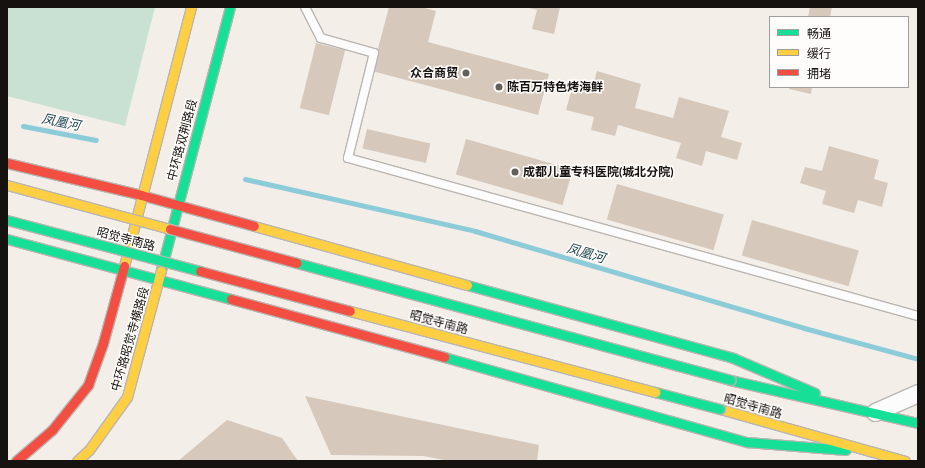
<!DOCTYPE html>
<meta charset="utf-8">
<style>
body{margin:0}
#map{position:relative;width:925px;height:468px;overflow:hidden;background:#f4eee9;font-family:Lato,"Noto Sans SC",sans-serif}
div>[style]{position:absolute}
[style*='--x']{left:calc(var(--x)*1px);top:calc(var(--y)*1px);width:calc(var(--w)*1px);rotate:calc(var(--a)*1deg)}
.green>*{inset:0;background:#c8e1d2}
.stream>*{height:5px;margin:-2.5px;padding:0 2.5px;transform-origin:2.5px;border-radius:2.5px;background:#8ccbd8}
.building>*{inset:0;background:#d6c9bc;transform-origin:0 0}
.roads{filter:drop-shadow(1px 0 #bab5b1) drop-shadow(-1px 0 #bab5b1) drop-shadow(0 1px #bab5b1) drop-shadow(0 -1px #bab5b1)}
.lane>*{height:8px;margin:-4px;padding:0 4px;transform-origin:4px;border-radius:4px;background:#fdfcfc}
.street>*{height:17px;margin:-8.5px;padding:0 8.5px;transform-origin:8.5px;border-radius:8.5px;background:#fdfcfc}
.fast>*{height:9px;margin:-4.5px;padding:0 4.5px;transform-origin:4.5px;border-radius:4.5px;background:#16e098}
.slow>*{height:9px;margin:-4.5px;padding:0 4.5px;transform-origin:4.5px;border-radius:4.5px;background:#ffcf43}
.jam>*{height:9px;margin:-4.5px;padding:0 4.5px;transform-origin:4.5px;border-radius:4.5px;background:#f24e42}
.bridges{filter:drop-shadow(1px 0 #bab5b1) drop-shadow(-1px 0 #bab5b1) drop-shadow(0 1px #bab5b1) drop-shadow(0 -1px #bab5b1)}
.fast-bridge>*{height:9px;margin:-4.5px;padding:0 4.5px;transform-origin:4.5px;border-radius:4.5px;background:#16e098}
.slow-bridge>*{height:9px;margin:-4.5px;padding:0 4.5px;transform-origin:4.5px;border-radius:4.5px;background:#ffcf43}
.jam-bridge>*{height:9px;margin:-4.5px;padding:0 4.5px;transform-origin:4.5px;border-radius:4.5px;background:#f24e42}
.dots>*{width:11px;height:11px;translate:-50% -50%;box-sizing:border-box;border:2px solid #fffdfb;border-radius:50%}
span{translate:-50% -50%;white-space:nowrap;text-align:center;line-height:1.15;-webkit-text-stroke:3px #fffdfb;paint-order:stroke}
.poi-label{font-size:12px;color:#15120f;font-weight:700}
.right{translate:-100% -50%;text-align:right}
.left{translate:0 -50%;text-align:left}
.street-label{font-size:12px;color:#15120f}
.water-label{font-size:13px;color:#19434d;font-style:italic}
.frame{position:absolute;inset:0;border:8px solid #15120f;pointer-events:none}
.legend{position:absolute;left:769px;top:16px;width:140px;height:72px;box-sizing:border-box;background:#fffdfb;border:1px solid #a19f9d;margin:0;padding:5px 7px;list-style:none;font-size:12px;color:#15120f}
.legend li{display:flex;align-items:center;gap:8px;height:20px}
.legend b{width:20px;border:1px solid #a19f9d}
</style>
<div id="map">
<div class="green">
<i style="clip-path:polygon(7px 7px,155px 7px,125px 126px,7px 96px)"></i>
</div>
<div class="stream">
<i style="--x:23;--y:126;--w:74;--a:10.9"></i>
<i style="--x:245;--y:179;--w:236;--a:12.7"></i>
<i style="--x:475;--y:231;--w:343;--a:16.4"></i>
<i style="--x:804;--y:328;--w:118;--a:15.2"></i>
</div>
<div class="building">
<i style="clip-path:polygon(389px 7px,421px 7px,436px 11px,428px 42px,549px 74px,538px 115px,372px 71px)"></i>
<i style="clip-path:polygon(525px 7px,560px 7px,554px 34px,532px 29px,537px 10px)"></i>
<i style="clip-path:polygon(810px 7px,832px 7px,830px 17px,808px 17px)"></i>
<i style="left:316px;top:43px;width:30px;height:67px;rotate:14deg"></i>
<i style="clip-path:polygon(597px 71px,641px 84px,635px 108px,673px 118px,679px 97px,729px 111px,721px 137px,742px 143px,737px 160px,706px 151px,702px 166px,676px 158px,681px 143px,618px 125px,615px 136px,591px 130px,594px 117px,566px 110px,572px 88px,591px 93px)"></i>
<i style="clip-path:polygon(789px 87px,812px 87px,811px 94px,789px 89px)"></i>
<i style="left:367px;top:129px;width:65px;height:20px;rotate:13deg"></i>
<i style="left:466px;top:139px;width:111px;height:37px;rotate:16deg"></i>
<i style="clip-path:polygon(829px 146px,879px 160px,874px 179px,888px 183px,882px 207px,858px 200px,854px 213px,822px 204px,826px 191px,800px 183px,805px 167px,822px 171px)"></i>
<i style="left:617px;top:184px;width:111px;height:37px;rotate:16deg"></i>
<i style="left:752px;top:220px;width:111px;height:37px;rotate:16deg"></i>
<i style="clip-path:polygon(305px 396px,539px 445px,537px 461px,450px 461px,423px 456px,331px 455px)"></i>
<i style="clip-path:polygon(227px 420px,282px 438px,298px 461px,178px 461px)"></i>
</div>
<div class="roads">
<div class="lane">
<i style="--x:305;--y:7;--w:35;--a:63"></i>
<i style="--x:321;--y:38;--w:55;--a:15.8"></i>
<i style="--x:374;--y:53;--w:108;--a:103.9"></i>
<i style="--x:348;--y:158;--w:591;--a:15.49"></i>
</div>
<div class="street">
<i style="--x:875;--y:412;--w:47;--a:-23.8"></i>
</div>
<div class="fast">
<i style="--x:7;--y:239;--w:232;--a:15"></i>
<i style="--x:161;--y:270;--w:272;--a:-75.3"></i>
<i style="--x:467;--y:285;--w:276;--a:15.3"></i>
<i style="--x:733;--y:358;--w:89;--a:23.1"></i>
<i style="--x:444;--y:357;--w:315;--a:15.7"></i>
<i style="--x:747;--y:442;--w:99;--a:4.6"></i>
<i style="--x:730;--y:380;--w:193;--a:12.9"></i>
</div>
<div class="slow">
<i style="--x:254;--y:226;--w:221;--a:15.5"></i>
<i style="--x:124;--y:266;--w:268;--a:-75.5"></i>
<i style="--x:720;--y:409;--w:192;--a:15.7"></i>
<i style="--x:77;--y:461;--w:16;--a:-43"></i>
<i style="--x:89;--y:450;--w:65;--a:-54.4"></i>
<i style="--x:127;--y:397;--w:131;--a:-75"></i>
</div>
<div class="jam">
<i style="--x:7;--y:163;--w:138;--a:13.4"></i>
<i style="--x:141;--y:195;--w:117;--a:15.3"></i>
<i style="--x:231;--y:299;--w:221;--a:15.2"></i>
<i style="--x:16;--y:461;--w:48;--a:-40.7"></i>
<i style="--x:52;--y:430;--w:58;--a:-51.3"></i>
<i style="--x:88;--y:385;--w:45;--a:-70.3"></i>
<i style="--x:103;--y:343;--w:80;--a:-74.7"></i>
</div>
</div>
<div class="bridges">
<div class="fast-bridge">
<i style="--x:7;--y:220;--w:200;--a:14.8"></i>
<i style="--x:297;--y:263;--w:449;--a:15.1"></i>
<i style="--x:655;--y:392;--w:67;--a:14.7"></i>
</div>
<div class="slow-bridge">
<i style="--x:7;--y:185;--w:169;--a:15.1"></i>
<i style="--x:350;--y:311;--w:316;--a:14.9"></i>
</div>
<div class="jam-bridge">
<i style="--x:170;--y:229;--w:131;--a:15"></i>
<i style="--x:200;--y:271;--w:155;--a:14.9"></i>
</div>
</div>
<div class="dots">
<i style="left:466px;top:73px;background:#635f5b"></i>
<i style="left:499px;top:87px;background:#635f5b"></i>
<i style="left:515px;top:172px;background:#635f5b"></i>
</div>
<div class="poi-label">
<span class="right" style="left:458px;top:73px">众合商贸</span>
<span class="left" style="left:507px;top:87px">陈百万特色烤海鲜</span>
<span class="left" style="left:523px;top:172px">成都儿童专科医院(城北分院)</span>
</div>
<div class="street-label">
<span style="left:182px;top:140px;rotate:-75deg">中环路双荆路段</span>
<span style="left:126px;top:239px;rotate:15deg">昭觉寺南路</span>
<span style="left:439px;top:322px;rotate:15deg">昭觉寺南路</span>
<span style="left:130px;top:339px;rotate:-74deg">中环路昭觉寺横路段</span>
<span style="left:753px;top:406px;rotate:16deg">昭觉寺南路</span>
</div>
<div class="water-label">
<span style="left:61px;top:122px;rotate:11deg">凤凰河</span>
<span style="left:586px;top:253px;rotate:16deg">凤凰河</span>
</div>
<div class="frame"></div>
<ul class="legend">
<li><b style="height:5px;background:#16e098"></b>畅通</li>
<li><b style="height:5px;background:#ffcf43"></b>缓行</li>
<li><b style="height:5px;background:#f24e42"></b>拥堵</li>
</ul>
</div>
